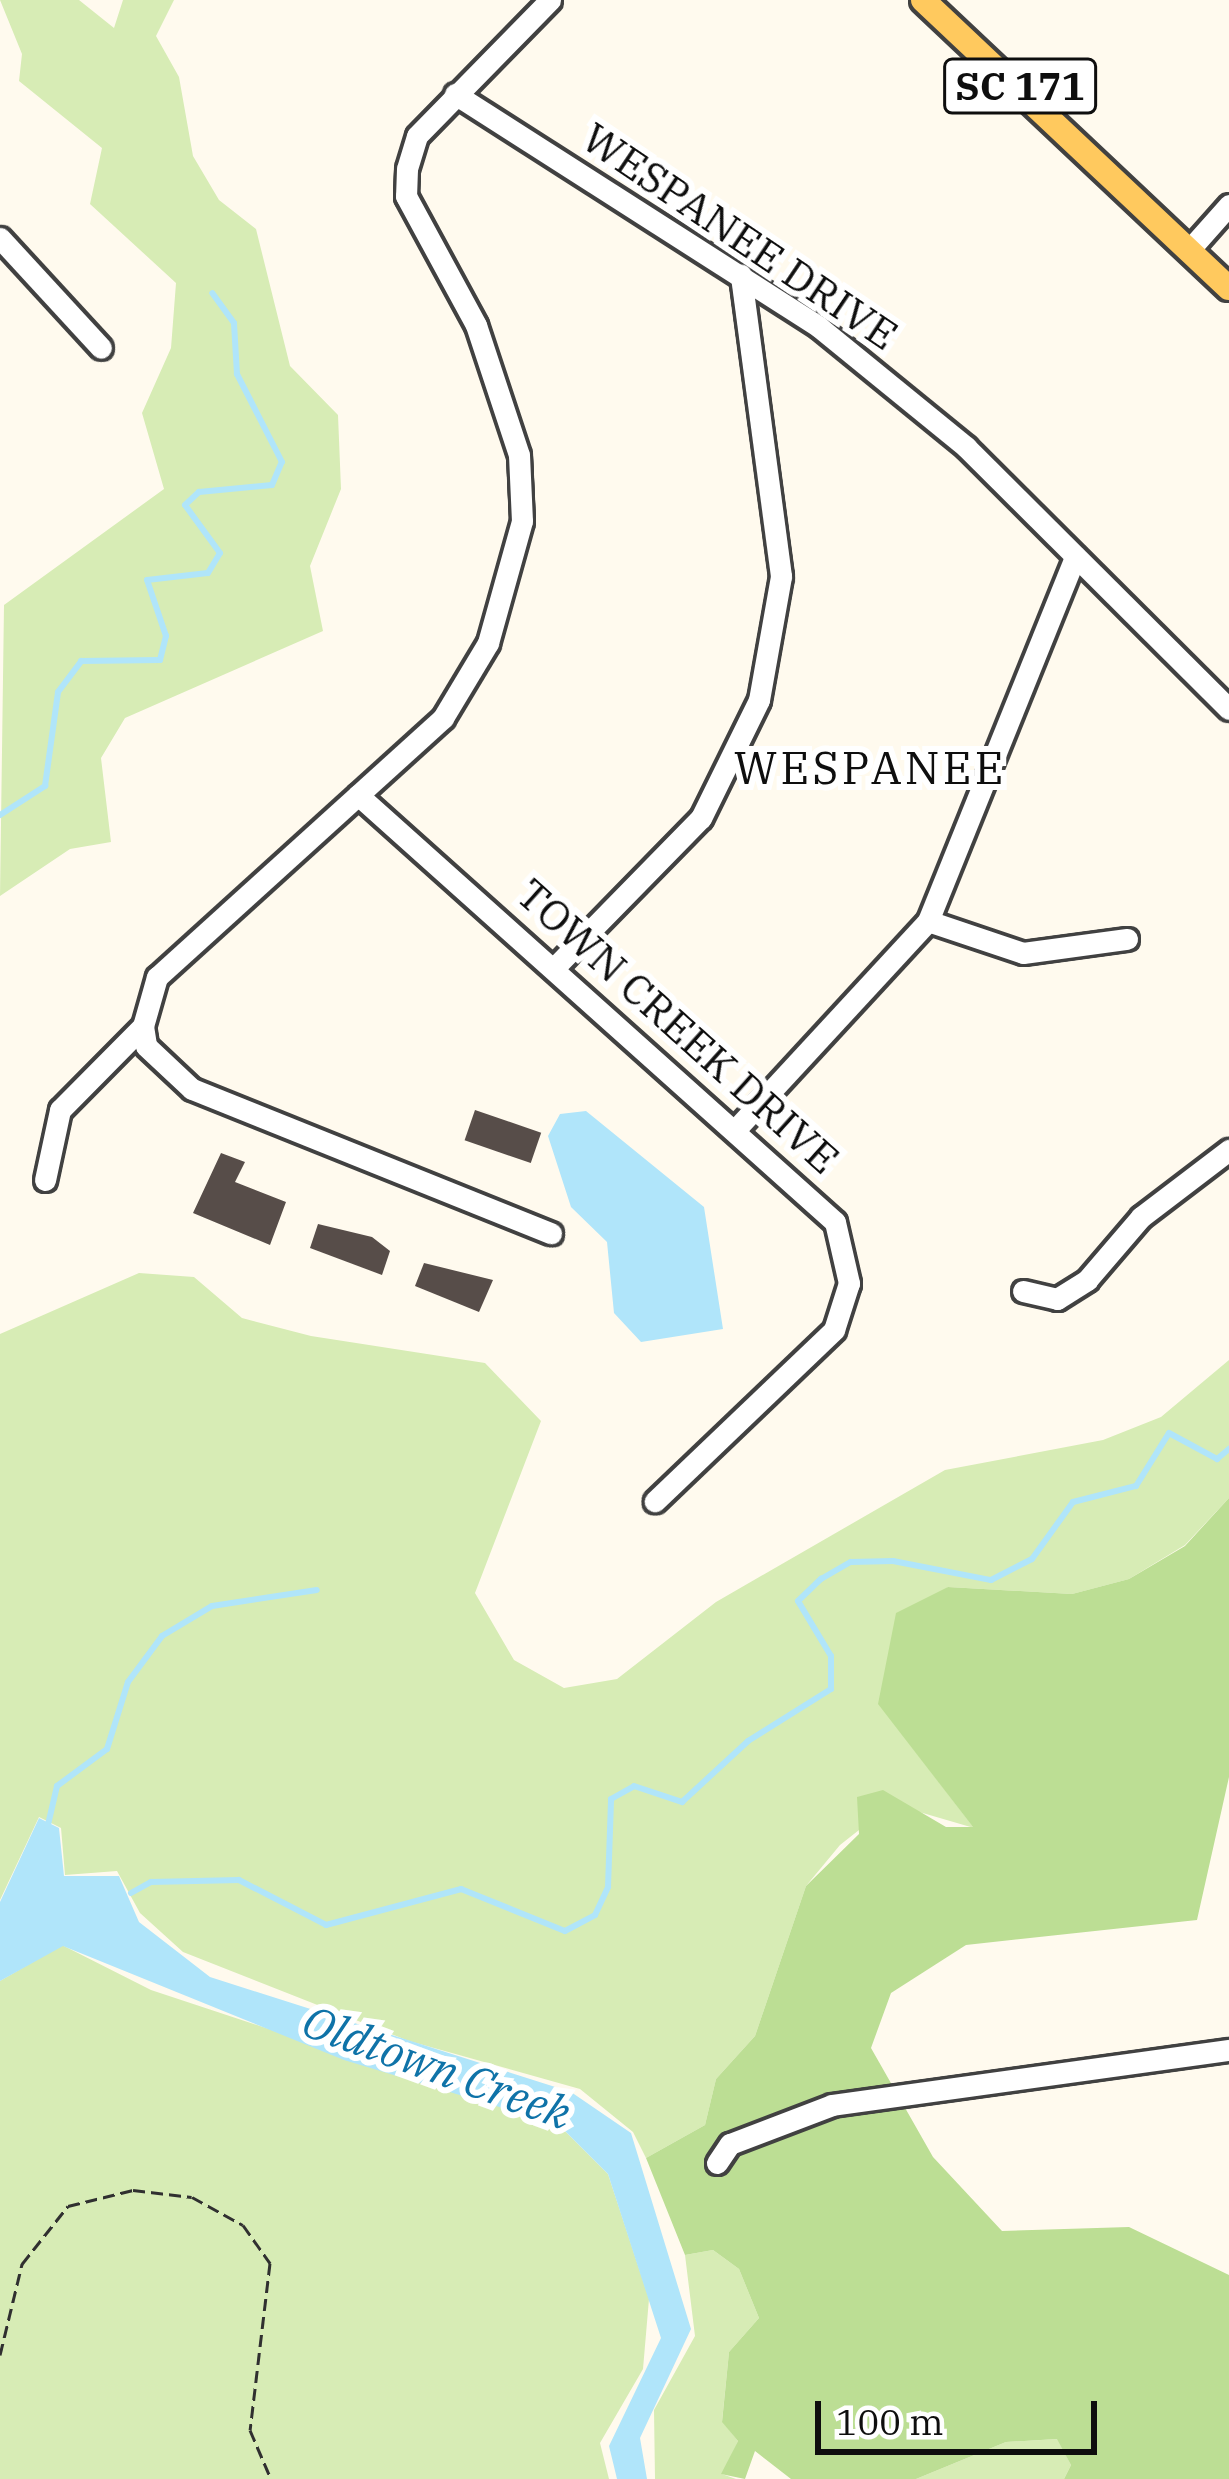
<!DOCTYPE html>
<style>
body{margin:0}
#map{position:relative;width:1229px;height:2479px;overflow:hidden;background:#fffaee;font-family:"IBM Plex Serif",serif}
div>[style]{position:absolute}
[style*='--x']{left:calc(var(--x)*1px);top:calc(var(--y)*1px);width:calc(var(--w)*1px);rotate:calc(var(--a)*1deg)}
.green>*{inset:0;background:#d7ecb5}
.forest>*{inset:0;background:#bcde94}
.water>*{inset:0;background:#b0e5fa}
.stream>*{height:6px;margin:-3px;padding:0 3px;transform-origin:3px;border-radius:3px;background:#b0e5fa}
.building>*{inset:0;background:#574d49;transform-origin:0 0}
.path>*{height:3px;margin-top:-1.5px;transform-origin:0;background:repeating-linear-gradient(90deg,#303030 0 12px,transparent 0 18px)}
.roads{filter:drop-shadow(3px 0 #414141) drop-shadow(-3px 0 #414141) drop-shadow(0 3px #414141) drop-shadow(0 -3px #414141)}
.minor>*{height:21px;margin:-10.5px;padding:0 10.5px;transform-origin:10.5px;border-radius:10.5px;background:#fff}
.major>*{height:24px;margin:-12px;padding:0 12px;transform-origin:12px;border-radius:12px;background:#ffc95e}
span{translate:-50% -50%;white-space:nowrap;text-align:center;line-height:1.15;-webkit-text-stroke:12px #fff;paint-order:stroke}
.shield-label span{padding:3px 9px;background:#fff;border:3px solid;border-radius:9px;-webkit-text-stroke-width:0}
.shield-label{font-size:39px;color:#0e0e0e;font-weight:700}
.street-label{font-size:42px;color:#0e0e0e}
.neighbourhood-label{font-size:45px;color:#0e0e0e;letter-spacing:3px}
.water-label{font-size:45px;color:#0f73a8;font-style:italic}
.scale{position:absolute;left:815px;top:2401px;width:282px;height:54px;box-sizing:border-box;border:6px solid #0e0e0e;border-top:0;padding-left:15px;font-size:36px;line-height:42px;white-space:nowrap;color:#0e0e0e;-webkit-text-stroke:9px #fff;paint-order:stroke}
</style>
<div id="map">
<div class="green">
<i style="clip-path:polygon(0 0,79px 0,114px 28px,123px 0,174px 0,156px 36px,179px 77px,193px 156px,219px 200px,256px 229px,290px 366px,338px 415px,341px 489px,310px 566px,323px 631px,125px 718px,101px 758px,111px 842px,70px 849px,0 896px,4px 605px,164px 489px,142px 413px,171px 348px,176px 283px,90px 204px,102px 148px,19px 81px,22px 54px)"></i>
<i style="clip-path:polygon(139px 1273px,194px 1277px,242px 1318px,311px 1336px,485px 1363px,541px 1421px,475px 1593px,514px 1660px,564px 1688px,617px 1679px,716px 1602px,945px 1470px,1103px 1440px,1161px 1417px,1229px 1360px,1229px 1498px,1185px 1545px,1129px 1579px,1072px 1594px,948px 1587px,888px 1664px,879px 1704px,974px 1828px,892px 1804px,840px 1845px,806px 1886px,755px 2036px,716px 2079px,705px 2125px,646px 2158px,633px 2132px,580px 2089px,409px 2041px,183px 1952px,140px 1913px,117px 1871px,65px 1875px,61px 1828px,39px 1817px,0 1900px,0 1334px)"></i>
<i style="clip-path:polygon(62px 1945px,151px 1990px,559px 2125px,608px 2174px,649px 2299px,643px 2369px,600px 2443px,609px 2479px,0 2479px,0 1981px)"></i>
<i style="clip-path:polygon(713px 2250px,739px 2269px,759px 2318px,729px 2352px,722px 2421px,738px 2441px,722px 2474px,736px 2479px,655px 2479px,654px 2410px,695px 2336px,685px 2255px)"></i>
<i style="clip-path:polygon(1058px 2439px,1071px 2465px,1064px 2479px,916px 2479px,1006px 2442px)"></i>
</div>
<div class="forest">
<i style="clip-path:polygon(1229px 1498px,1229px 1777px,1197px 1920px,966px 1945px,891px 1993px,871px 2048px,933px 2157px,1002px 2231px,1129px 2227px,1229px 2275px,1229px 2479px,1064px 2479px,1071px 2465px,1057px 2439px,1006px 2442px,916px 2479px,791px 2479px,755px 2451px,745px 2479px,721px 2474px,738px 2441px,722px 2422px,729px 2352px,759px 2318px,739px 2269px,713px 2250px,685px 2255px,646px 2158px,705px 2125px,716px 2079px,755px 2036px,806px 1886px,859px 1834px,857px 1797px,883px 1790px,946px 1827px,973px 1827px,878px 1704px,896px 1613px,948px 1587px,1072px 1594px,1129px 1579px,1185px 1546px)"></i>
</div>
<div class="water">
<i style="clip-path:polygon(586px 1111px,704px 1207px,723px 1329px,641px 1342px,614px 1313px,607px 1242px,571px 1207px,548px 1136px,560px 1114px)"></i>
<i style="clip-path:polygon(39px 1818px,59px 1828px,64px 1876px,119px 1876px,139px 1922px,210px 1977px,571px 2092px,631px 2133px,691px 2329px,640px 2438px,647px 2479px,617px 2479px,609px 2446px,661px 2338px,608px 2174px,559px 2125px,344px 2060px,63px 1946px,0 1981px,0 1902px)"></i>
</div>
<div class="stream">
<i style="--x:0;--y:815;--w:54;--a:-32.8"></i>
<i style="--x:45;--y:786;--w:95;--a:-82.1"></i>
<i style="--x:58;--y:692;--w:39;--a:-53"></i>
<i style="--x:81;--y:661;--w:79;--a:-0.7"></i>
<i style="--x:160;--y:660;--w:25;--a:-76"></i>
<i style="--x:166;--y:636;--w:59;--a:-108.7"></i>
<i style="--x:147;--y:580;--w:61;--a:-6.5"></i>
<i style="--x:208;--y:573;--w:23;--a:-59"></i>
<i style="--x:220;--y:553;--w:59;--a:-126.1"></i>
<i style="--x:185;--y:505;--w:19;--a:-43"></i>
<i style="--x:199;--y:492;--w:73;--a:-5.5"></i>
<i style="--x:272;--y:485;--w:25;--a:-67"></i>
<i style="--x:282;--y:462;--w:99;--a:-117.1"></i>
<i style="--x:237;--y:374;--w:51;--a:-93.4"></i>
<i style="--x:234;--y:323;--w:37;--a:-126"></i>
<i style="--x:47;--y:1829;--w:44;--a:-76.9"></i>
<i style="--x:57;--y:1786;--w:62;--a:-36.5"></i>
<i style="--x:107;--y:1749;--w:70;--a:-72.6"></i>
<i style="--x:128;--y:1682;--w:57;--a:-53.5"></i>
<i style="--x:162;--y:1636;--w:58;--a:-31"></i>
<i style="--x:212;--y:1606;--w:106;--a:-8.7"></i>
<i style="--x:131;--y:1893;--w:23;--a:-29"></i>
<i style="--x:151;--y:1882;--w:88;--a:-1.3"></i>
<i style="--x:239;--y:1880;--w:98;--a:27.3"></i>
<i style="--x:326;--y:1925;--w:140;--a:-14.9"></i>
<i style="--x:461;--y:1889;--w:112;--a:22"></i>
<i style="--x:565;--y:1931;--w:34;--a:-28"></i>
<i style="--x:595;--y:1915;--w:31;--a:-65"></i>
<i style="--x:608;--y:1887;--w:88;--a:-88"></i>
<i style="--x:611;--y:1799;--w:26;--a:-29"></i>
<i style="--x:634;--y:1786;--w:51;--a:18.4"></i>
<i style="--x:682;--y:1802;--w:90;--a:-42.7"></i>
<i style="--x:748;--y:1741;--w:98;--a:-32.1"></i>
<i style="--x:831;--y:1689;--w:33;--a:-90"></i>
<i style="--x:831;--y:1656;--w:64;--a:-121"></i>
<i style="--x:798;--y:1601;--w:32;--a:-44"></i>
<i style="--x:821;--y:1579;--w:34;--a:-30"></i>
<i style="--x:851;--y:1562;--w:42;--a:-1.4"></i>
<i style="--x:893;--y:1561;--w:100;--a:11"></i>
<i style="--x:991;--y:1580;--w:46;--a:-27.1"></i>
<i style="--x:1032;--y:1559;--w:70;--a:-54.3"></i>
<i style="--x:1073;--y:1502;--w:65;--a:-14.3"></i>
<i style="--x:1136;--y:1486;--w:62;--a:-58.1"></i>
<i style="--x:1169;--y:1433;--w:55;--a:28.4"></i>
<i style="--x:1217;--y:1459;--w:16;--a:-40"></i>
</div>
<div class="building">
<i style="left:475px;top:1110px;width:70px;height:32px;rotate:19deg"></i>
<i style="clip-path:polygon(221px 1153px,245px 1162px,235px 1182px,286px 1202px,270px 1245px,193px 1213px)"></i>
<i style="clip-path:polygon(318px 1224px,372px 1237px,390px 1251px,382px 1275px,310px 1248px)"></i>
<i style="clip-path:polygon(424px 1263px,493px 1280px,479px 1312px,415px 1286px)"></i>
</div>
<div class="path">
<i style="--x:0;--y:2355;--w:94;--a:-76.4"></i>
<i style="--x:22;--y:2264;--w:74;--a:-51.6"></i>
<i style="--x:68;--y:2206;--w:67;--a:-13.8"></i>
<i style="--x:133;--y:2190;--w:59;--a:6.8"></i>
<i style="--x:192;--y:2197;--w:58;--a:28.8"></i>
<i style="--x:243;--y:2225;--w:47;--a:54.6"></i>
<i style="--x:270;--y:2263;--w:168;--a:96.8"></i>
<i style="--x:250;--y:2430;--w:53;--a:66.8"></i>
</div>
<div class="roads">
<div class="minor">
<i style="--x:550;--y:0;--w:190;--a:134.4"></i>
<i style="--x:417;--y:136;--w:34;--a:107"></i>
<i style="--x:407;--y:169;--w:27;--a:92"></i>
<i style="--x:406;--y:196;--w:147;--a:61.5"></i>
<i style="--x:476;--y:325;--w:137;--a:71.7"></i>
<i style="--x:519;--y:455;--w:66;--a:87.4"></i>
<i style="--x:522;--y:521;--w:127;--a:105.6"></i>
<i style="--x:488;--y:643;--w:87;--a:121"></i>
<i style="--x:443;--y:718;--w:386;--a:137.8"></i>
<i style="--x:157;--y:977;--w:51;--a:105.9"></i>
<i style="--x:143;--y:1026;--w:20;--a:81"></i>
<i style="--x:146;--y:1046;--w:63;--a:43.1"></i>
<i style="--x:192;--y:1089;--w:387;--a:21.9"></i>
<i style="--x:455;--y:94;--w:432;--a:32.6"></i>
<i style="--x:819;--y:327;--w:190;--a:39.2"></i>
<i style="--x:966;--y:447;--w:371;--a:44.9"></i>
<i style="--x:0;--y:238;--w:149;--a:47.4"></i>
<i style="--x:1190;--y:249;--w:59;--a:-48.4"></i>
<i style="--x:358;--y:795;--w:640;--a:41.83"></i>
<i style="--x:835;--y:1222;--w:63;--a:77.1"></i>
<i style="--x:849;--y:1283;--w:49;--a:107.7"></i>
<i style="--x:834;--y:1330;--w:248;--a:136.3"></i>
<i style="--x:928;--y:921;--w:100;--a:18.6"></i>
<i style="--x:1023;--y:953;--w:105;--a:-7.7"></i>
<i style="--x:554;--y:968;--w:210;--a:-45.6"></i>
<i style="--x:701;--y:818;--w:131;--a:-63.8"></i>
<i style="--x:759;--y:700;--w:126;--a:-79.9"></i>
<i style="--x:781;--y:576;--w:304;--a:-97.6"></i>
<i style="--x:737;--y:1128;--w:282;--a:-47.3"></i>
<i style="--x:928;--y:921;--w:393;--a:-68"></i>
<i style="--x:45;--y:1180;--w:72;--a:-77.9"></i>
<i style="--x:60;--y:1110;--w:118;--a:-45.3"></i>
<i style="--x:1023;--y:1291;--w:35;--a:13"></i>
<i style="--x:1057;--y:1299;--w:36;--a:-32"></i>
<i style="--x:1087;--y:1280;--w:83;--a:-49.4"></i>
<i style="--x:1141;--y:1217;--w:111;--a:-37.3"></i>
<i style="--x:717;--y:2163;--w:23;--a:-56"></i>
<i style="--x:730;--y:2144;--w:109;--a:-20.9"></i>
<i style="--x:832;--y:2105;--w:401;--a:-7.9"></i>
</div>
<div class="major">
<i style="--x:923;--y:0;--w:420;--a:43.3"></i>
</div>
</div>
<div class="shield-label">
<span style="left:1020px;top:86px">SC 171</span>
</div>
<div class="street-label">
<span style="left:740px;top:236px;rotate:34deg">WESPANEE DRIVE</span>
<span style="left:678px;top:1026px;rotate:42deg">TOWN CREEK DRIVE</span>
</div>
<div class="neighbourhood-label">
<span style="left:870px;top:768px">WESPANEE</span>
</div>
<div class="water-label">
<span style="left:437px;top:2067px;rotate:20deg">Oldtown Creek</span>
</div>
<div class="scale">100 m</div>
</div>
